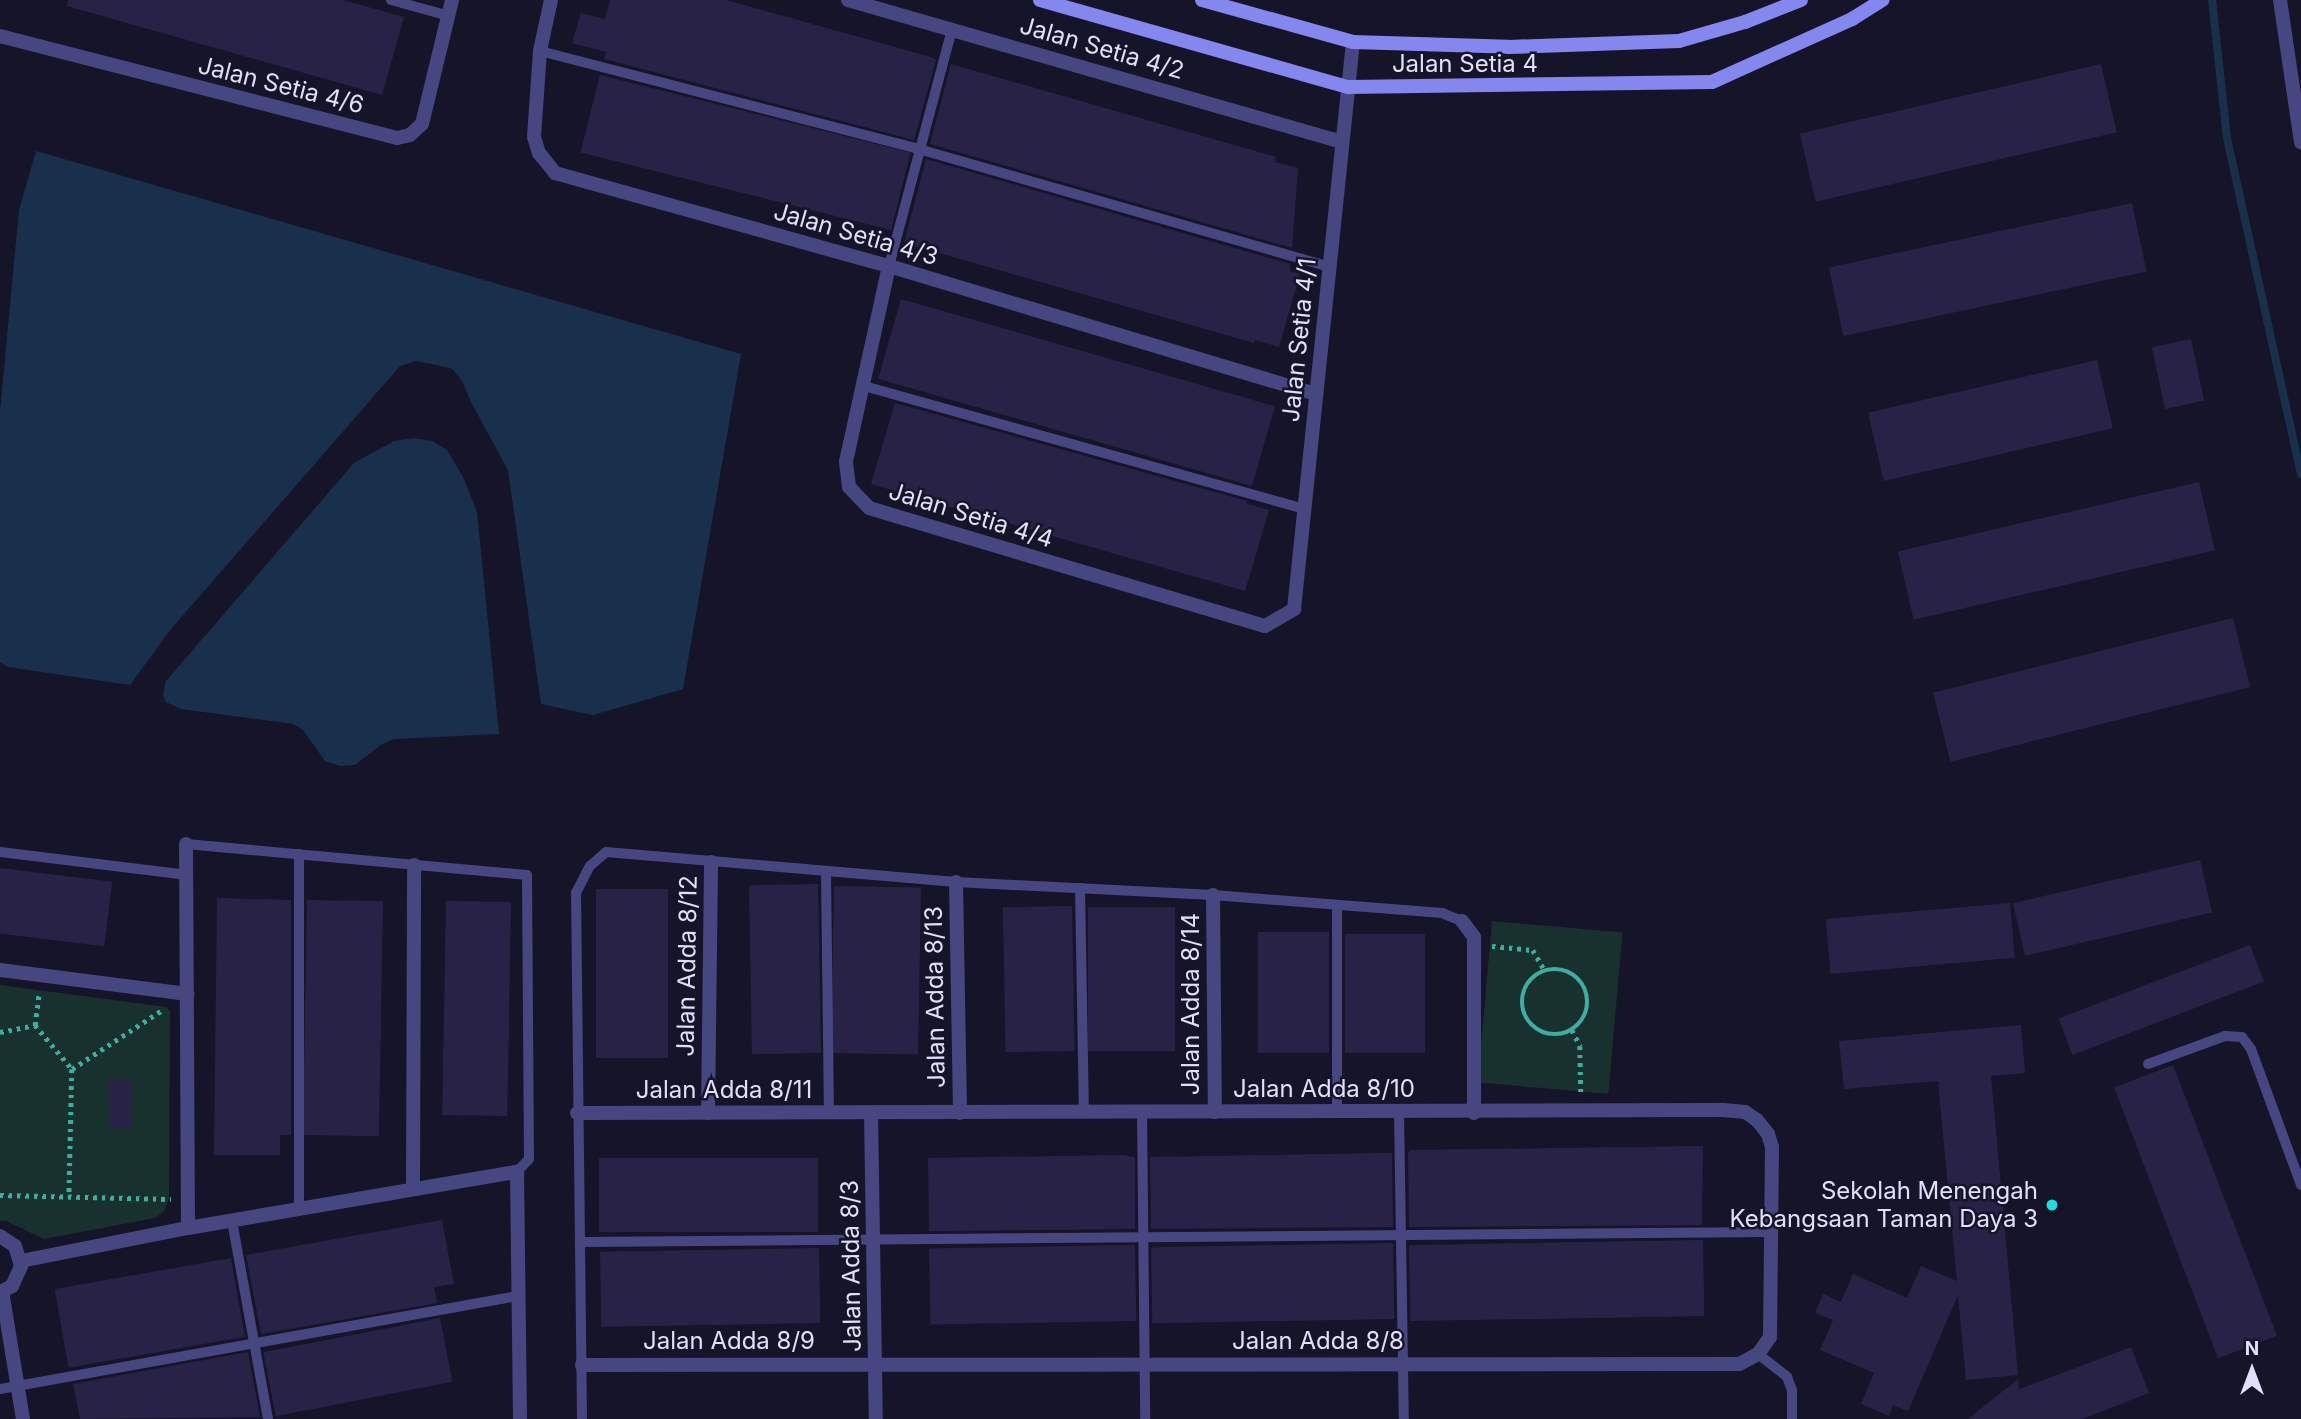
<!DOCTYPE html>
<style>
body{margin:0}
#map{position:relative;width:2301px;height:1419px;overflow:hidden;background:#161428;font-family:Inter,sans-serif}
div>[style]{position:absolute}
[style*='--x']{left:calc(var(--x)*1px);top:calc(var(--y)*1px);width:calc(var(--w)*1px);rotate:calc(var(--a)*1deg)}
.green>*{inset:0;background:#18312f;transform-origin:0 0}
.water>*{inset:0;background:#19304d}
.stream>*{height:8px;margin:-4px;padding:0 4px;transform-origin:4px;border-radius:4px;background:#19304d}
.building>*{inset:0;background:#282346;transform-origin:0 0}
.path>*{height:4.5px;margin-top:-2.25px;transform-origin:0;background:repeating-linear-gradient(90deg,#41ada0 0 3.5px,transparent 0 8.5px)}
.path>.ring{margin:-2.25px;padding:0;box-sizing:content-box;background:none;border:4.5px solid #41ada0;border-radius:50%}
.lane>*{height:10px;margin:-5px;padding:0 5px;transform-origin:5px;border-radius:5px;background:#464781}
.street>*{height:14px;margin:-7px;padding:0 7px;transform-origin:7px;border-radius:7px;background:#464781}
.secondary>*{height:14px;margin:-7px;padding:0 7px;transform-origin:7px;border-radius:7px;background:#8387ee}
.dots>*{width:19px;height:19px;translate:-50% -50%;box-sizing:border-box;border:4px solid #161428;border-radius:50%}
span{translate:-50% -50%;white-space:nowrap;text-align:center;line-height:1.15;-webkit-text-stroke:5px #161428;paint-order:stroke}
.street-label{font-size:24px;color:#e1dffb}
.poi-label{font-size:24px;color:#e1dffb}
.right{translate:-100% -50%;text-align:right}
.north{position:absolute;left:2217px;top:1335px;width:70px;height:70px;-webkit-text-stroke:5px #161428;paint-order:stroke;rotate:0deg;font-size:19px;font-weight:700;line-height:28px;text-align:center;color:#e1dffb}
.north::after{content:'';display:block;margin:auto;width:24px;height:32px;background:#e1dffb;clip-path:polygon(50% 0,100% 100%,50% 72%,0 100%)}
</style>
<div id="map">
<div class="green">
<i style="left:1492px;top:921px;width:131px;height:162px;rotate:5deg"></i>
<i style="clip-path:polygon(0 985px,166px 1007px,170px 1011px,169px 1199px,164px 1211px,155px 1218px,44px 1239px,6px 1221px,0 1221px)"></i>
</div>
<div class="water">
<i style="clip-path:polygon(36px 151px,741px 354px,683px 689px,593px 715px,541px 704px,508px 470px,472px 404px,461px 379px,451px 368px,416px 361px,400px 366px,171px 629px,130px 685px,8px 667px,0 662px,0 412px,19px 210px)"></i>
<i style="clip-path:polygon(414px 438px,432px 441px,447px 450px,463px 477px,477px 512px,499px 734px,394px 739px,382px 744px,355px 765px,340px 766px,325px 761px,303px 730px,293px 724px,181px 709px,166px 702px,163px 695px,166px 681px,354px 463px,394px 441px)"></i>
</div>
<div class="stream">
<i style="--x:2212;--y:0;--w:139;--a:83.8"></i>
<i style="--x:2227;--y:138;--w:344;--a:77.6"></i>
</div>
<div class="building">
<i style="clip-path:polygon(68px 0,343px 0,404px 17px,382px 95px,67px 6px)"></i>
<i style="clip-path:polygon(610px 0,726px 0,931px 57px,936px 60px,914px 140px,604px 59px,606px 52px,572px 43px,581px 13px,605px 19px)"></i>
<i style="clip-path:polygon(951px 64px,1276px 157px,1275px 162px,1298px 168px,1292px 248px,930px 144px)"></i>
<i style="left:2101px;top:64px;width:70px;height:309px;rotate:77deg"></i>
<i style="left:600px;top:75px;width:320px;height:80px;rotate:14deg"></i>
<i style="clip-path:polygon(926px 159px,1290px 264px,1290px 271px,1300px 274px,1279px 347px,1255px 340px,1254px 343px,904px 243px)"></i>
<i style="left:2132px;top:203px;width:70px;height:310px;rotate:78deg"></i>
<i style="left:901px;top:299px;width:389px;height:83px;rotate:16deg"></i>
<i style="left:2191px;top:339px;width:63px;height:40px;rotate:78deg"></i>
<i style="left:2097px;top:360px;width:70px;height:235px;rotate:77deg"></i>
<i style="clip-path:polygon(895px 403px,1247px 501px,1247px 504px,1269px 510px,1245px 591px,871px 484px)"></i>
<i style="left:2199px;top:482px;width:70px;height:309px;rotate:77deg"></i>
<i style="left:2233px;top:618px;width:71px;height:309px;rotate:76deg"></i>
<i style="left:2200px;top:860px;width:54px;height:192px;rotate:77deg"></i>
<i style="left:0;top:868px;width:113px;height:65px;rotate:7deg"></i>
<i style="left:818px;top:884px;width:169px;height:69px;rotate:89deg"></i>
<i style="left:834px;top:886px;width:87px;height:167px;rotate:1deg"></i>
<i style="left:596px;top:889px;width:72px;height:169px"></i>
<i style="clip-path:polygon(217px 898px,291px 900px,291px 1135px,280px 1135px,280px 1155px,214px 1155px)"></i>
<i style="left:307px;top:900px;width:76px;height:235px;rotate:1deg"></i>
<i style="left:446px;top:901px;width:65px;height:214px;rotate:1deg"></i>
<i style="left:2010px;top:903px;width:55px;height:185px;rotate:85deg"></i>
<i style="left:1072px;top:906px;width:145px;height:69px;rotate:89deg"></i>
<i style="left:1088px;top:907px;width:87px;height:144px"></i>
<i style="left:1258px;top:932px;width:71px;height:121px"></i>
<i style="left:1345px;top:934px;width:80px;height:119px"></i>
<i style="left:2250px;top:945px;width:39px;height:205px;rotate:69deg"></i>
<i style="clip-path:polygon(2021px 1025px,2025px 1073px,1991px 1076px,2018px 1375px,1966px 1380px,1958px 1295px,1908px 1411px,1893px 1405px,1889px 1416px,1861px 1404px,1874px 1373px,1820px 1350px,1833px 1320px,1815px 1313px,1823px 1294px,1841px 1302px,1853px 1274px,1907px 1298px,1921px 1266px,1957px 1281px,1938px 1081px,1844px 1089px,1839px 1041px)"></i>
<i style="left:2173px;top:1065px;width:290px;height:63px;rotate:69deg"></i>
<i style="left:131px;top:1080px;width:47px;height:23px;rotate:88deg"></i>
<i style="clip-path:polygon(1703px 1146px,1702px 1225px,1409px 1227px,1408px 1153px,1411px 1150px)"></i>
<i style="clip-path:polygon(1385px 1153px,1392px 1153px,1393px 1227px,1151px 1229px,1150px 1157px)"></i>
<i style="clip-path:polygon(1122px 1155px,1135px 1157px,1135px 1229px,929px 1231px,928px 1158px)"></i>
<i style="left:818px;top:1158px;width:74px;height:219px;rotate:90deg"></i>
<i style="clip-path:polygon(442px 1220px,454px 1284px,434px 1287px,437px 1303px,261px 1334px,246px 1255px)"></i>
<i style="left:1703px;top:1240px;width:76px;height:294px;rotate:89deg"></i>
<i style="left:1393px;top:1243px;width:76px;height:242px;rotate:89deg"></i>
<i style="left:1135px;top:1245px;width:76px;height:206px;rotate:89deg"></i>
<i style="left:819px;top:1248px;width:75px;height:219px;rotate:89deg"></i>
<i style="left:231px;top:1258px;width:80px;height:179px;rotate:80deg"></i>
<i style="left:440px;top:1318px;width:65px;height:180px;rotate:79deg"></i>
<i style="clip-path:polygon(2131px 1347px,2149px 1393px,2082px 1419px,1968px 1419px,2018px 1379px,2019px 1389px)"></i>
<i style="clip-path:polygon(248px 1352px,260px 1417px,80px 1419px,73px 1384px)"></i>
</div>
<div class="path">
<i style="--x:1492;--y:946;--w:41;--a:5.6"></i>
<i style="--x:1533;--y:950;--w:24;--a:60"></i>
<i class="ring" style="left:1522px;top:969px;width:61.5px;height:61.5px"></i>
<i style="--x:35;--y:1025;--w:31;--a:-83"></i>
<i style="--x:1572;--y:1030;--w:18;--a:63"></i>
<i style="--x:1580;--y:1046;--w:47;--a:88.8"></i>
<i style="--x:0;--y:1032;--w:36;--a:-11"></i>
<i style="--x:35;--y:1025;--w:57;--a:49.9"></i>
<i style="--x:72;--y:1069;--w:128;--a:91.3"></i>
<i style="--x:72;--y:1069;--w:108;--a:-33.2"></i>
<i style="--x:0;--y:1195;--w:171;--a:1.3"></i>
</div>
<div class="lane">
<i style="--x:391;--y:0;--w:60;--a:15.4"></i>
<i style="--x:540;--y:51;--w:395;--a:14.5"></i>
<i style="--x:922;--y:150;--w:424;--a:16"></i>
<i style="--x:889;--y:266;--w:245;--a:-75.1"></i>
<i style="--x:864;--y:386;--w:457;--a:15.6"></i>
<i style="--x:186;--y:844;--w:342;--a:5.2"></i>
<i style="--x:527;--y:875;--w:284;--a:89.6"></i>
<i style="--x:529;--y:1159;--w:18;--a:133"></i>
<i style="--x:0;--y:852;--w:187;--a:7"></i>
<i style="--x:299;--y:854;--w:354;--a:90"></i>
<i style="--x:826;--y:871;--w:242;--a:89.3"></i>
<i style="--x:1080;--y:888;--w:224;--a:89"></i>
<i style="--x:1337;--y:906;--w:206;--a:90"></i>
<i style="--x:2148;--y:1064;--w:82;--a:-20"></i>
<i style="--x:2225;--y:1036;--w:17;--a:3"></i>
<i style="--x:2242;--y:1037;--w:15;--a:53"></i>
<i style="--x:2251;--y:1049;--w:145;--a:69.8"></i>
<i style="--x:1142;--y:1112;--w:307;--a:89.4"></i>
<i style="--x:1399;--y:1112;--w:307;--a:89.1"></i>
<i style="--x:232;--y:1221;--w:201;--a:79.7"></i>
<i style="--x:582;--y:1242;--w:1191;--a:-0.48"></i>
<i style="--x:1758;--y:1354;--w:37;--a:38"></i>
<i style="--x:1787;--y:1377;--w:14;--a:69"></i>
<i style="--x:1792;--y:1390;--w:29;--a:90"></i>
<i style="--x:0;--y:1389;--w:526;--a:-10.18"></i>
<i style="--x:582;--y:1419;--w:526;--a:-90.65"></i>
<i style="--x:576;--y:893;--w:30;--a:-63"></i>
<i style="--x:590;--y:866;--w:21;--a:-41"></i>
<i style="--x:606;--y:852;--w:351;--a:4.9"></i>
<i style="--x:956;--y:882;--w:257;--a:2.9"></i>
<i style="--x:1213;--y:895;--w:230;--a:4.5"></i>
<i style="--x:1442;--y:913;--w:22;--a:22"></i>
</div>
<div class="street">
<i style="--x:551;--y:0;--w:52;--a:102.2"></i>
<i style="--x:540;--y:51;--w:86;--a:94"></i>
<i style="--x:534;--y:137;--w:17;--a:73"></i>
<i style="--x:539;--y:153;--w:26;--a:51"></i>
<i style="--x:555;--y:173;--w:347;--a:15.6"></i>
<i style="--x:889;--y:266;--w:446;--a:16.7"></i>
<i style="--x:848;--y:0;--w:514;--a:16.04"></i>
<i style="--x:2280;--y:0;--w:144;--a:81.6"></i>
<i style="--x:0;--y:36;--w:410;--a:14.4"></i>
<i style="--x:397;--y:138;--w:13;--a:-13"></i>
<i style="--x:410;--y:135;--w:16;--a:-43"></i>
<i style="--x:422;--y:124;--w:128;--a:-76.4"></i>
<i style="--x:889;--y:266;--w:201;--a:102.4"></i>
<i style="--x:846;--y:462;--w:25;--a:83"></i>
<i style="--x:849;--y:487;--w:29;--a:46"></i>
<i style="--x:869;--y:508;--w:413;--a:16.6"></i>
<i style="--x:1265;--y:626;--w:34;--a:-30"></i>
<i style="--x:1294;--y:609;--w:570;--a:-84.06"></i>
<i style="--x:186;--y:844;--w:384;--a:89.7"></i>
<i style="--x:956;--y:882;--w:231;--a:89"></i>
<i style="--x:1213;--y:895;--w:217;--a:89.5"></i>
<i style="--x:1462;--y:921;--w:20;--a:53"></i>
<i style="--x:1474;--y:937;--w:176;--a:90"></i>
<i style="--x:0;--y:970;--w:189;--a:7.3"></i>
<i style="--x:577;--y:1113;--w:1146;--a:-0.15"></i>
<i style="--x:1723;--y:1110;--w:22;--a:5"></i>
<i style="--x:1745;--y:1112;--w:14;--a:34"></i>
<i style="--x:1757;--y:1120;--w:18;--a:52"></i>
<i style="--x:1768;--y:1134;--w:14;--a:73"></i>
<i style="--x:1772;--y:1147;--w:190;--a:90.6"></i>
<i style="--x:1770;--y:1337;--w:21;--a:125"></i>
<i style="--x:1758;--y:1354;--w:21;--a:152"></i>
<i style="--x:1739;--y:1364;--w:1157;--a:179.95"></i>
<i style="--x:708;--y:1113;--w:251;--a:-89.3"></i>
<i style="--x:871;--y:1113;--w:306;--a:89.1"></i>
<i style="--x:413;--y:1188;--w:323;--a:-89.8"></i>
<i style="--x:0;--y:1236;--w:18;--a:34"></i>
<i style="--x:15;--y:1246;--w:21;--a:73"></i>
<i style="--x:21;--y:1266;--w:22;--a:114"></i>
<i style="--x:12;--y:1286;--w:13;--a:153"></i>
<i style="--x:21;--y:1261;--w:170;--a:-11.2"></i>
<i style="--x:188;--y:1228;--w:334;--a:-9.7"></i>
<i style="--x:517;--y:1172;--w:247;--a:89.3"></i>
<i style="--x:2;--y:1291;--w:130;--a:80.7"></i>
</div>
<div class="secondary">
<i style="--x:1040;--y:0;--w:320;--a:15.8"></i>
<i style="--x:1348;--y:87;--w:364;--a:-0.8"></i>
<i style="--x:1712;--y:82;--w:154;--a:-24.2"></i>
<i style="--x:1852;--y:19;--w:36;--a:-32"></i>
<i style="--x:1202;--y:0;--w:157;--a:15.5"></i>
<i style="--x:1353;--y:42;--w:155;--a:1.8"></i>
<i style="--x:1508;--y:47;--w:171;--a:-2"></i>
<i style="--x:1679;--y:41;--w:69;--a:-16.1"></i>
<i style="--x:1745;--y:22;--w:60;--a:-21.4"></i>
</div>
<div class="dots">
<i style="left:2052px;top:1205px;background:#25d9e1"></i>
</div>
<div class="street-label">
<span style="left:1102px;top:48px;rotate:16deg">Jalan Setia 4/2</span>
<span style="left:1465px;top:64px">Jalan Setia 4</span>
<span style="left:281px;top:85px;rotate:14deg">Jalan Setia 4/6</span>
<span style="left:856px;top:234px;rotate:16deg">Jalan Setia 4/3</span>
<span style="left:1299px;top:340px;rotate:-84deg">Jalan Setia 4/1</span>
<span style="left:971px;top:515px;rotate:17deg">Jalan Setia 4/4</span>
<span style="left:687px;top:966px;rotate:-89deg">Jalan Adda 8/12</span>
<span style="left:935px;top:997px;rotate:-91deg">Jalan Adda 8/13</span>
<span style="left:1191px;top:1004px;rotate:-90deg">Jalan Adda 8/14</span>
<span style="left:1324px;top:1089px">Jalan Adda 8/10</span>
<span style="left:724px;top:1090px">Jalan Adda 8/11</span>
<span style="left:851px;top:1266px;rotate:-91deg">Jalan Adda 8/3</span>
<span style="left:729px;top:1341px">Jalan Adda 8/9</span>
<span style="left:1318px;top:1341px">Jalan Adda 8/8</span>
</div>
<div class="poi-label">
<span class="right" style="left:2038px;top:1205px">Sekolah Menengah<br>Kebangsaan Taman Daya 3</span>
</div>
<div class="north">N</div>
</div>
